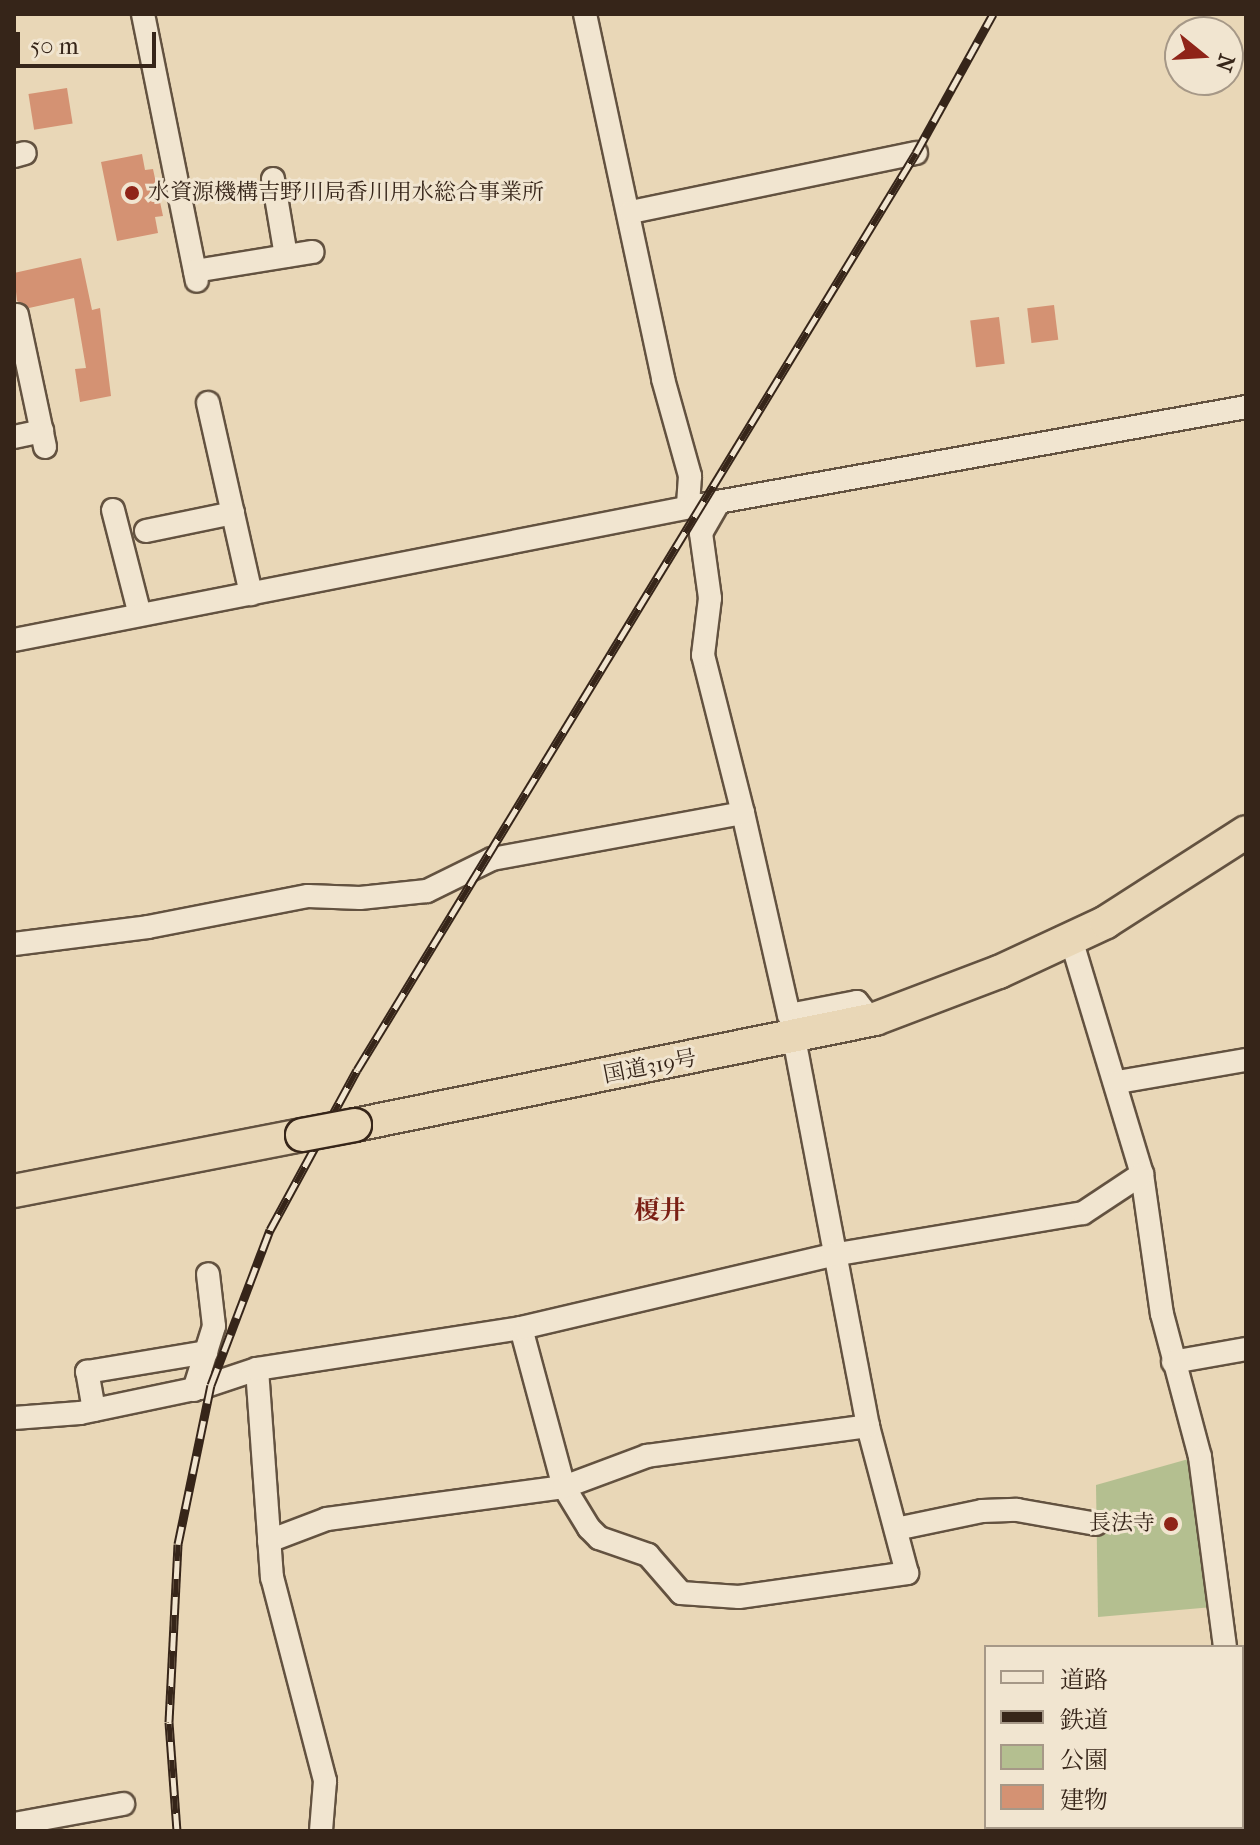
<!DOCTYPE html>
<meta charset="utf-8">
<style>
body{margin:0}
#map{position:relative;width:1260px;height:1845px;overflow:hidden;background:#e9d7b7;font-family:"IM FELL French Canon","Noto Serif JP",serif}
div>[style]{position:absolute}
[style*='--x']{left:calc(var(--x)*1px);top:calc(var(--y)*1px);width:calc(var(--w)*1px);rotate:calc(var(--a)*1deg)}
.green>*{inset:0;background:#b4bf90}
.building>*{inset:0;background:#d49273;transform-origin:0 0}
.roads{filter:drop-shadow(2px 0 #635240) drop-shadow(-2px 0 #635240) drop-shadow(0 2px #635240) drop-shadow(0 -2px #635240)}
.minor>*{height:22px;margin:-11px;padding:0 11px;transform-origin:11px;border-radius:11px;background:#f1e5d0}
.highway>*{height:32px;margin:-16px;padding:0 16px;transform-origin:16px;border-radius:16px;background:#e9d7b7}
.rail>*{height:9px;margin-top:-4.5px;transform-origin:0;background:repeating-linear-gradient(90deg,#f1e5d0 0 18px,#362519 0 36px);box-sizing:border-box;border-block:2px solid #362519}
.bridges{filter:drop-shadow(2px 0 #362519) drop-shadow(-2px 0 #362519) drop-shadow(0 2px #362519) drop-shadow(0 -2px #362519)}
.highway-bridge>*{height:32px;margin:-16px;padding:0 16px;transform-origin:16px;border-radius:16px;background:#e9d7b7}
.dots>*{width:22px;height:22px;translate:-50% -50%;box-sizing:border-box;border:4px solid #f1e5d0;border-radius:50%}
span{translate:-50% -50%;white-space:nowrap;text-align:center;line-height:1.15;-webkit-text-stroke:6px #f1e5d0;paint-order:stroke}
.poi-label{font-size:22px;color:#362519}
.left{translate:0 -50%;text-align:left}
.right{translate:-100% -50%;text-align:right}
.street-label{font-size:22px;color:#362519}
.quarter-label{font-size:26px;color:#7a1f14;font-weight:700}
.frame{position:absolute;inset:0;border:16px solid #362519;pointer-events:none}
.legend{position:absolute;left:984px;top:1645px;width:260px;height:184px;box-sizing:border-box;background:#f1e5d0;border:2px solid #a69887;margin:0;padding:10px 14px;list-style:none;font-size:24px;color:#362519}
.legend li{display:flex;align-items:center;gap:16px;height:40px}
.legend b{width:40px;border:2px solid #a69887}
.north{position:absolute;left:1164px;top:16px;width:80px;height:80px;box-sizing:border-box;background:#f1e5d0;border:2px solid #a69887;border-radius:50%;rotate:108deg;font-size:22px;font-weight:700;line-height:32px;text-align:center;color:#362519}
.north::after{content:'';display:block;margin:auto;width:28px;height:36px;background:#8f2418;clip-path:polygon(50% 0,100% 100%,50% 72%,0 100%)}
.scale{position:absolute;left:16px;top:32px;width:140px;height:36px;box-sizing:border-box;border:4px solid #362519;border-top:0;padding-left:10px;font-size:24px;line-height:28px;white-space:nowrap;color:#362519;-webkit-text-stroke:6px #f1e5d0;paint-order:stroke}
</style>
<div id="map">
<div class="green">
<i style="clip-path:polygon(1192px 1458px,1213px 1607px,1098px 1617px,1096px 1485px)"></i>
</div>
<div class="building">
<i style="left:67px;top:88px;width:36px;height:39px;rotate:81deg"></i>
<i style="clip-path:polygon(142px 154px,145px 170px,153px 169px,163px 216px,155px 217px,158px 233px,117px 241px,101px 162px)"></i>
<i style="clip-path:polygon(81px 258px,92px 310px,100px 308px,111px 396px,80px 402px,75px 369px,86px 368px,74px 298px,29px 308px,17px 301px,14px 273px)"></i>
<i style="left:1054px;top:305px;width:35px;height:27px;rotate:83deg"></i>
<i style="left:999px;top:317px;width:47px;height:29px;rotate:83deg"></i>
</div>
<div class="roads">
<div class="minor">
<i style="--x:143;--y:14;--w:272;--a:78.6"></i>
<i style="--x:585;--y:14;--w:373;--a:77.9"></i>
<i style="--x:663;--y:379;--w:101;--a:74.4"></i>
<i style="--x:690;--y:476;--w:31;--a:94"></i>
<i style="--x:14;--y:156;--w:11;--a:-15"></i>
<i style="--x:273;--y:179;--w:78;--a:80.4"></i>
<i style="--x:631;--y:212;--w:291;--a:-11.7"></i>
<i style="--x:195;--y:271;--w:119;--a:-9.2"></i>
<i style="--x:17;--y:315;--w:135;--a:78"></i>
<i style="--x:208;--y:403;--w:196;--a:77.3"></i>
<i style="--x:14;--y:437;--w:29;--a:-12"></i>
<i style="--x:113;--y:510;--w:108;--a:75.6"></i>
<i style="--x:146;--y:531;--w:89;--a:-11.7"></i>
<i style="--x:14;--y:640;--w:700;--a:-11.12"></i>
<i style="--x:701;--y:505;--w:554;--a:-10.19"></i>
<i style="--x:743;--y:813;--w:207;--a:77.2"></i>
<i style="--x:789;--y:1015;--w:69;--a:-10.8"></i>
<i style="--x:857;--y:1002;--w:23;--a:52"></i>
<i style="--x:1071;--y:939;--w:245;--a:73.2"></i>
<i style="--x:1142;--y:1174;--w:141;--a:81.9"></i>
<i style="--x:1162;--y:1314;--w:148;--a:75.1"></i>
<i style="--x:1200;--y:1457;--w:192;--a:82.5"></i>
<i style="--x:14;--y:944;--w:135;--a:-7.2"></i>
<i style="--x:148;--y:927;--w:163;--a:-11"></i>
<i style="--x:308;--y:896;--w:52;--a:2.2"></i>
<i style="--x:360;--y:898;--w:67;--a:-6"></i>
<i style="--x:427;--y:891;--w:72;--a:-26.2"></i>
<i style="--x:492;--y:859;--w:255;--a:-10.4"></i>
<i style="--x:743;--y:813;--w:163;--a:-104.2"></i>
<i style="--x:703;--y:655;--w:57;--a:-83"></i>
<i style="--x:710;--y:598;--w:66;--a:-97.9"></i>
<i style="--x:701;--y:533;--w:36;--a:-60"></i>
<i style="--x:1118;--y:1082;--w:130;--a:-9.8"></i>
<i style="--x:521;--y:1328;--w:165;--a:74.9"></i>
<i style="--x:564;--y:1487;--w:48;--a:58.6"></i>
<i style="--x:589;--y:1528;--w:14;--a:45"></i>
<i style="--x:599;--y:1538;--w:52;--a:19.1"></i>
<i style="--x:648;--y:1555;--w:50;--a:49"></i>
<i style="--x:681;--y:1593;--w:58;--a:3.9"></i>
<i style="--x:739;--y:1597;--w:170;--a:-8.1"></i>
<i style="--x:907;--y:1573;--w:152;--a:-104.9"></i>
<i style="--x:868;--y:1426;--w:383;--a:-100.8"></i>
<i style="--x:1173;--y:1362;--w:74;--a:-10.1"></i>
<i style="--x:257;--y:1369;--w:209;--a:85.9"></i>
<i style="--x:272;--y:1577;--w:211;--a:75.4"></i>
<i style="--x:325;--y:1781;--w:50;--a:94.6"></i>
<i style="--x:194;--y:1390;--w:67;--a:-72.6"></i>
<i style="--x:214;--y:1326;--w:52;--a:-96.6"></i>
<i style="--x:94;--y:1410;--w:39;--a:-100"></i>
<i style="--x:87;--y:1372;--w:121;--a:-9.5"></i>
<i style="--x:14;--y:1418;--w:66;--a:-4.3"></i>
<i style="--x:80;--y:1413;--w:123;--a:-11.8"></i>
<i style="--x:200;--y:1388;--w:60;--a:-18.4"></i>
<i style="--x:257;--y:1369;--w:267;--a:-8.8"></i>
<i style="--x:521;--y:1328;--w:319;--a:-13.2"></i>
<i style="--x:832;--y:1255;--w:254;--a:-9.5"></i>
<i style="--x:1083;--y:1213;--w:71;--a:-33.5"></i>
<i style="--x:896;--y:1529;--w:88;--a:-11.8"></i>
<i style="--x:982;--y:1511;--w:35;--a:-2"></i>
<i style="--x:1017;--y:1510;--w:80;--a:10"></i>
<i style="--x:269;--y:1541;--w:62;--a:-20.8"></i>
<i style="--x:327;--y:1519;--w:239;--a:-7.7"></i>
<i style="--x:564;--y:1487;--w:89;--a:-20.5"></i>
<i style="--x:647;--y:1456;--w:223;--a:-7.7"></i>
<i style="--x:1242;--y:1739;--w:17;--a:77"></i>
<i style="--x:1242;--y:1799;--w:4;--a:-14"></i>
<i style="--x:14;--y:1824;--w:111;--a:-10.4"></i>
<i style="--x:1138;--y:1831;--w:10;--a:-24"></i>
</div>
<div class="highway">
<i style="--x:355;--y:1125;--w:531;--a:-11.52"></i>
<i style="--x:875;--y:1019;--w:133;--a:-20.8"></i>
<i style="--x:999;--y:972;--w:118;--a:-25"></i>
<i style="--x:1106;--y:922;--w:166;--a:-32.7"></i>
<i style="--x:14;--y:1191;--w:293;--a:-11"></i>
</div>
</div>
<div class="rail">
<i style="--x:177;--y:1831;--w:109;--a:-94.2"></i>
<i style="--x:169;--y:1722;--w:178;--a:-87.1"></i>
<i style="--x:178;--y:1544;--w:162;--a:-78.3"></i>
<i style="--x:211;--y:1385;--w:166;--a:-69.2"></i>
<i style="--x:270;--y:1230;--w:182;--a:-61.5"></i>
<i style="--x:357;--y:1070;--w:1074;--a:-58.63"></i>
<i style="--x:916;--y:153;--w:159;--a:-61"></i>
</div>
<div class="bridges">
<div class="highway-bridge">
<i style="--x:302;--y:1135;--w:54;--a:-10.7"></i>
</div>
</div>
<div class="dots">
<i style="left:132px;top:193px;background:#8f2418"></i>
<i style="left:1171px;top:1524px;background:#8f2418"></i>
</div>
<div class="poi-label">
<span class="left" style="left:148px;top:193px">水資源機構吉野川局香川用水総合事業所</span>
<span class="right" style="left:1155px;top:1524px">長法寺</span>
</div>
<div class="street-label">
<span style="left:650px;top:1067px;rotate:-11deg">国道319号</span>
</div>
<div class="quarter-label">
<span style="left:660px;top:1211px">榎井</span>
</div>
<div class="frame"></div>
<ul class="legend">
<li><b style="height:10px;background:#f1e5d0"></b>道路</li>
<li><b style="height:10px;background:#362519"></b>鉄道</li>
<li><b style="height:22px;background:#b4bf90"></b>公園</li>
<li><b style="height:22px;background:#d49273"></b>建物</li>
</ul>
<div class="north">N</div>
<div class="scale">50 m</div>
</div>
